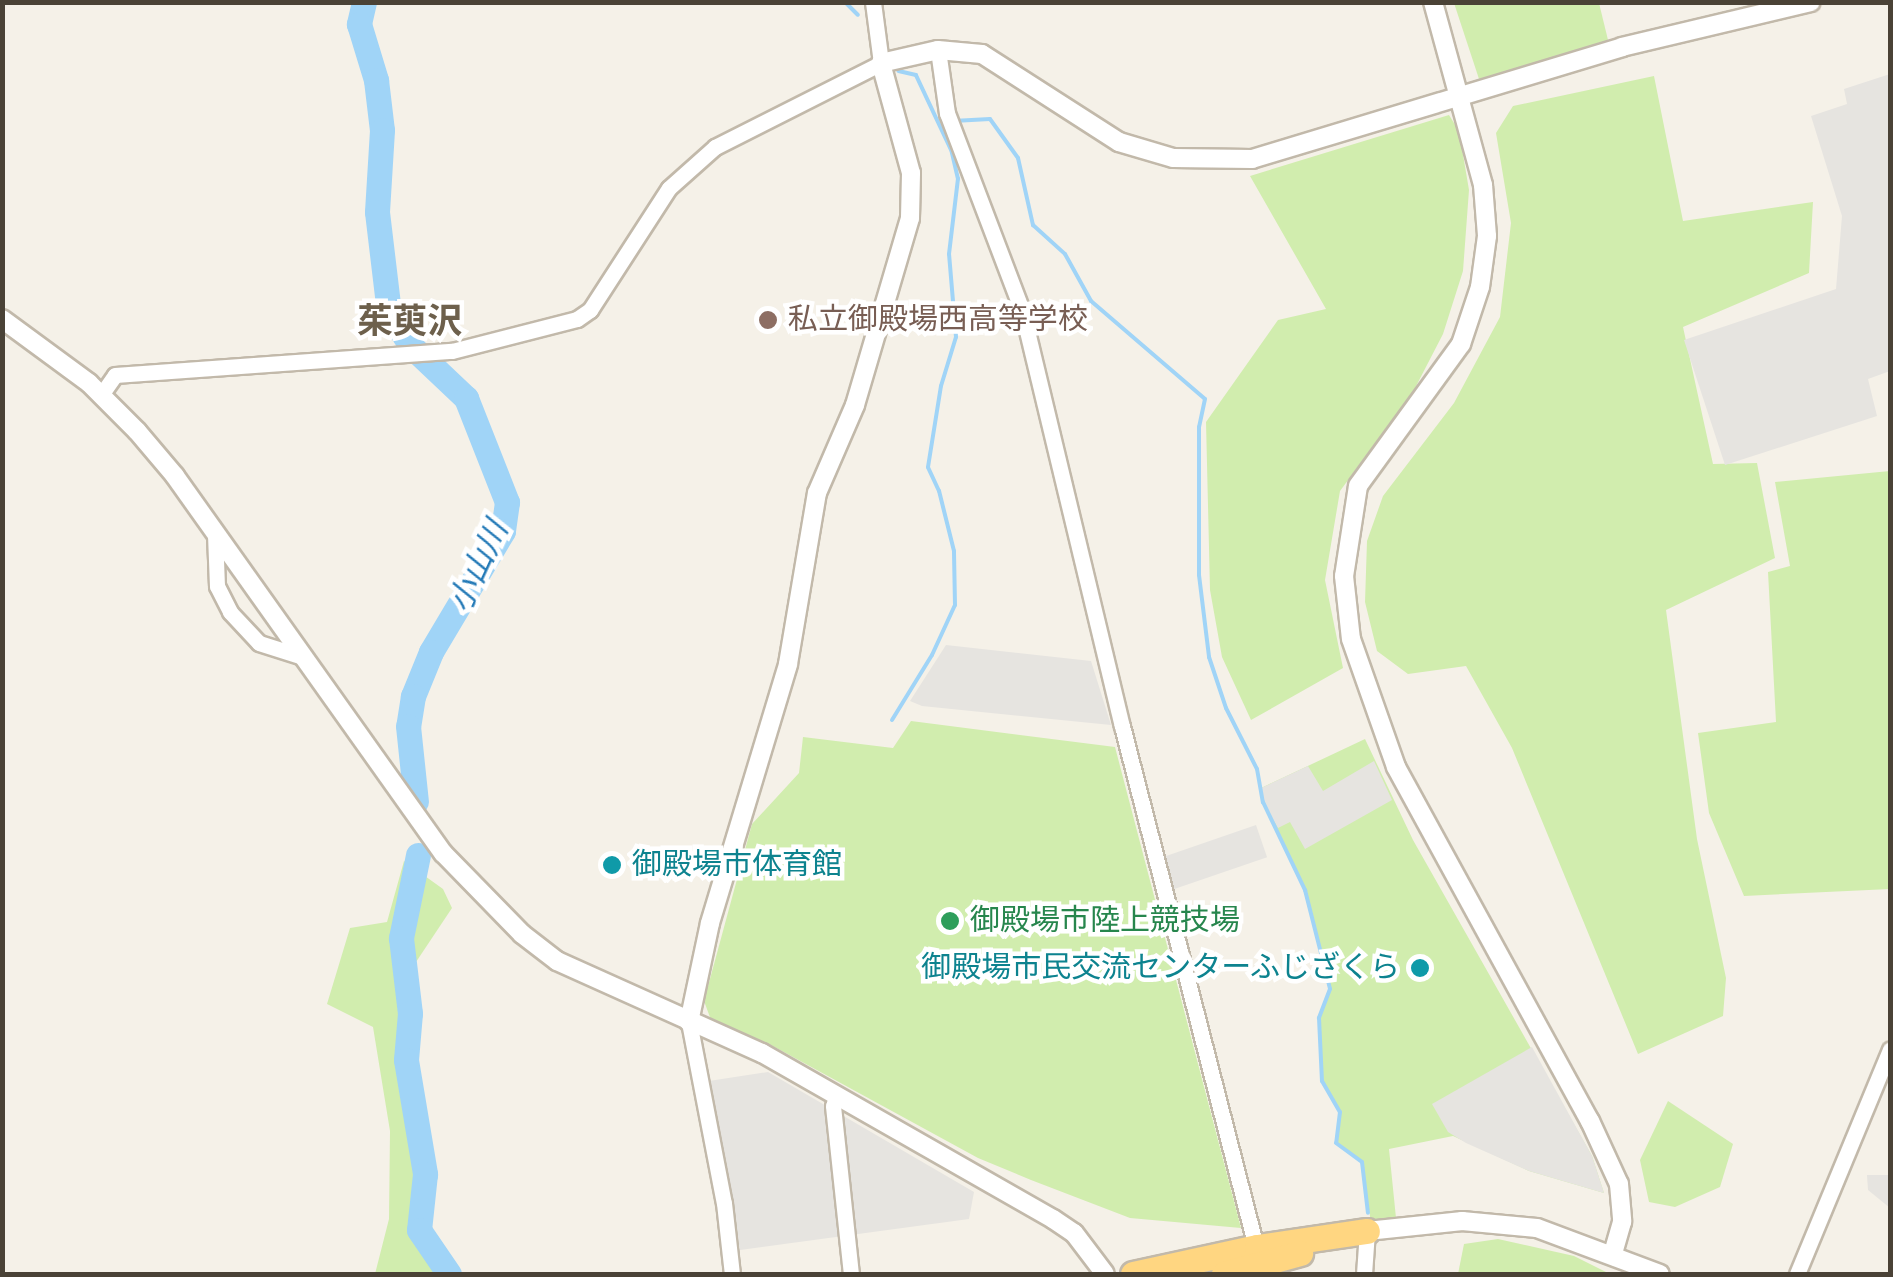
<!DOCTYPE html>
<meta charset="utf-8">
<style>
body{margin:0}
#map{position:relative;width:1893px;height:1277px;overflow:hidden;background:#f5f1e8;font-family:"Alegreya Sans","Noto Sans JP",sans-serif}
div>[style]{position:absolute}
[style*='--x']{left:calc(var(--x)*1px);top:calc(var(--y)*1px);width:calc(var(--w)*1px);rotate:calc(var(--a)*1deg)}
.green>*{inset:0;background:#d1edae}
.parking>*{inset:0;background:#e6e4e0;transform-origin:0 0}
.stream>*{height:4px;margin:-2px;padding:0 2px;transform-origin:2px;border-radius:2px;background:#a0d4f7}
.river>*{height:25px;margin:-12.5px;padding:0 12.5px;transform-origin:12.5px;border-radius:12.5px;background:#a0d4f7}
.roads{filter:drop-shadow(2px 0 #c2b9aa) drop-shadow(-2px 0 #c2b9aa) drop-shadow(0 2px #c2b9aa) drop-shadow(0 -2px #c2b9aa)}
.minor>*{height:15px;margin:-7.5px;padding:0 7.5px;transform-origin:7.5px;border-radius:7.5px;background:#fff}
.tertiary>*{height:18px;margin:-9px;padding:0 9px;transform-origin:9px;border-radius:9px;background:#fff}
.trunk>*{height:25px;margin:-12.5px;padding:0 12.5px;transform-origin:12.5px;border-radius:12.5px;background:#ffd681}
.dots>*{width:28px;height:28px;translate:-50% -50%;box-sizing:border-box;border:5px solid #fff;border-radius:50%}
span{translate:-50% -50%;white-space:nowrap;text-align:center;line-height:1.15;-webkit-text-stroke:9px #fff;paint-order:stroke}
.education-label{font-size:30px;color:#785e54}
.left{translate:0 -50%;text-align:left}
.culture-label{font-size:30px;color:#0d838f}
.right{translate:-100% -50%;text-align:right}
.leisure-label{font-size:30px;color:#27864d}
.water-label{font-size:32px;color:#247ab7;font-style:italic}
.quarter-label{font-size:35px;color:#6d604c;font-weight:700}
.frame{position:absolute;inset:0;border:5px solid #4a4236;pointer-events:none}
</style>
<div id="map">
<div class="green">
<i style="clip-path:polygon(1454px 3px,1599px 3px,1608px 40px,1479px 79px)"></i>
<i style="clip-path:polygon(1654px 76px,1683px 221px,1813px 202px,1809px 273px,1683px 327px,1713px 464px,1757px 463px,1775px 558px,1666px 610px,1697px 839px,1726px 978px,1723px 1016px,1638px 1054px,1512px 748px,1466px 666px,1408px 674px,1377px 651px,1365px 602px,1367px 541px,1383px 496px,1454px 403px,1500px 317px,1511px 223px,1496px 133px,1513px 106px)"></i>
<i style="clip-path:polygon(1449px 115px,1459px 131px,1469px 190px,1463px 271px,1443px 334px,1413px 392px,1340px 491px,1325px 580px,1343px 668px,1251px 720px,1222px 657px,1210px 590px,1206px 422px,1278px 320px,1326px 309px,1250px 176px)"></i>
<i style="clip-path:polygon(1890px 471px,1890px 889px,1744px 896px,1709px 813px,1698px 733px,1776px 722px,1768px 572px,1790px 566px,1775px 482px)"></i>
<i style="clip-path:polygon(911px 721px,1115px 747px,1241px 1228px,1130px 1218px,1031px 1180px,978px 1158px,771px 1045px,711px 1020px,704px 1001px,752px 824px,799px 773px,803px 737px,893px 748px)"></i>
<i style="clip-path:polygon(1365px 739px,1413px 840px,1592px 1156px,1604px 1193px,1529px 1171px,1453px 1136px,1389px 1149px,1396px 1218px,1371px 1223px,1362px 1162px,1336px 1143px,1340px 1112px,1322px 1081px,1319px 1018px,1330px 989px,1323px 955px,1305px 890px,1259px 789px)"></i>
<i style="clip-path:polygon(404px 861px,443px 889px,452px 908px,412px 968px,418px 1035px,418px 1243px,441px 1274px,375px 1274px,389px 1219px,390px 1131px,373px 1027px,327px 1004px,350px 928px,387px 922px)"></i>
<i style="clip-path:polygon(1668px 1101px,1733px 1144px,1720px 1187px,1675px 1207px,1649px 1202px,1640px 1160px)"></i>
<i style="clip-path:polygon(1498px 1239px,1574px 1256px,1610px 1274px,1458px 1274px,1464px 1244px)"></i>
</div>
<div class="parking">
<i style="clip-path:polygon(1890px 74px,1890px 371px,1868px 379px,1877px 416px,1725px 465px,1684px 340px,1836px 289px,1842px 216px,1811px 116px,1847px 104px,1844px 89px)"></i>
<i style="clip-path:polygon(946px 645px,1091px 661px,1111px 725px,922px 706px,910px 701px)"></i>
<i style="clip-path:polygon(1374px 761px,1392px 800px,1305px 849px,1290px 822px,1278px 828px,1263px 802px,1259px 789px,1308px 766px,1323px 791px)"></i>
<i style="left:1256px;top:825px;width:34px;height:105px;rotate:71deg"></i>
<i style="clip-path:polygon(1532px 1047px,1592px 1156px,1604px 1193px,1529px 1171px,1466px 1143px,1448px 1132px,1432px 1104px)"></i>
<i style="clip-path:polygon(768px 1072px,974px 1192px,969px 1219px,740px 1250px,709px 1081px)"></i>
<i style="clip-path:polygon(1867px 1175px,1890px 1175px,1890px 1208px,1868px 1190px)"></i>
</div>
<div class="stream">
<i style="--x:845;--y:2;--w:18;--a:45"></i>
<i style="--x:953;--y:121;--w:37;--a:-3"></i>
<i style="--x:990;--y:119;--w:48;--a:54.3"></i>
<i style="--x:1018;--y:158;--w:69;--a:77.4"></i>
<i style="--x:1033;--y:225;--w:43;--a:42.2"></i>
<i style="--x:1065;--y:254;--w:54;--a:61"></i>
<i style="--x:1091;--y:301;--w:150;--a:40.7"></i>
<i style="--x:1205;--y:399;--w:29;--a:102"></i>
<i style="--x:1199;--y:427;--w:148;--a:90"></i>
<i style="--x:1199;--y:575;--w:83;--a:83"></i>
<i style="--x:1209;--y:657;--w:54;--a:71.6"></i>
<i style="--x:1226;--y:708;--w:68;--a:63.1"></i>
<i style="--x:1257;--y:769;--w:34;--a:80"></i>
<i style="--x:1263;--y:802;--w:98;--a:64.5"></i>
<i style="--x:1305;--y:890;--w:102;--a:75.8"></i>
<i style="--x:1330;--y:989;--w:31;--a:111"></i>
<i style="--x:1319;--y:1018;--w:63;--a:87.3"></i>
<i style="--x:1322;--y:1081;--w:36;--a:60"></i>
<i style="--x:1340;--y:1112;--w:31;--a:97"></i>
<i style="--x:1336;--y:1143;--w:32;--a:36"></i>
<i style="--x:1362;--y:1162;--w:51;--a:83.3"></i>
<i style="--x:892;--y:720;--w:76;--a:-58.4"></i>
<i style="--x:932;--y:655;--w:55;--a:-65.3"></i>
<i style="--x:955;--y:605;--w:54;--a:-91.1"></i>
<i style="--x:954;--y:551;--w:62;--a:-104"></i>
<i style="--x:939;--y:491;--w:26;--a:-115"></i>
<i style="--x:928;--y:467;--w:82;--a:-80.9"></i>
<i style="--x:941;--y:386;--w:51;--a:-73"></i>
<i style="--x:956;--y:337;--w:83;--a:-94.8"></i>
<i style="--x:949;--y:254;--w:76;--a:-83.2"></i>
<i style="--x:958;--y:179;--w:28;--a:-103"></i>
<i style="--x:952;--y:152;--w:85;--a:-115.1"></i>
<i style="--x:916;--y:75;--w:18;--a:-167"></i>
</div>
<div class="river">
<i style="--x:364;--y:2;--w:23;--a:103"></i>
<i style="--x:359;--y:24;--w:59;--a:73.1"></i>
<i style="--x:376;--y:80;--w:50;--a:83.2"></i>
<i style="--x:382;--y:130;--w:82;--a:93.5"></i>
<i style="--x:377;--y:212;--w:101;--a:83.2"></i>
<i style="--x:389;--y:312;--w:40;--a:57.1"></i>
<i style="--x:411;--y:346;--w:76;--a:43.4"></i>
<i style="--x:466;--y:398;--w:112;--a:68.5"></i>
<i style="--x:507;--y:502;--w:29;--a:98"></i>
<i style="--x:503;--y:531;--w:141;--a:120.8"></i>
<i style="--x:431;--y:652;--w:48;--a:112.2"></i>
<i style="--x:413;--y:696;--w:30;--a:99"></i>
<i style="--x:408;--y:726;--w:76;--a:84"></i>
<i style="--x:418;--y:855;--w:85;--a:101.6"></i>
<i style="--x:401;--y:938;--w:76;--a:83.2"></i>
<i style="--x:410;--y:1013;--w:47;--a:94.9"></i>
<i style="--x:406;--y:1060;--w:116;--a:80.5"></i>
<i style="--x:425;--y:1174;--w:56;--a:96.1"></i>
<i style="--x:419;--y:1230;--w:53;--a:55.7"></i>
</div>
<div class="roads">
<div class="minor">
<i style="--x:938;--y:50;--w:64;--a:81.9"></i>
<i style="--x:947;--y:113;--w:211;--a:69.2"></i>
<i style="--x:1022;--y:310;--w:428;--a:76.5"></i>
<i style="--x:1122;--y:726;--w:542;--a:75.58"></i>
<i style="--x:101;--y:395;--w:24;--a:-55"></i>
<i style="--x:115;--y:375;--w:338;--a:-4.1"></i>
<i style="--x:452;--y:351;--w:129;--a:-14.4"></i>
<i style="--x:577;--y:319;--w:16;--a:-35"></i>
<i style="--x:590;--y:310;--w:145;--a:-57.1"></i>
<i style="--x:669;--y:188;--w:62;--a:-41.7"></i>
<i style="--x:715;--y:147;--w:186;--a:-26.8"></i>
<i style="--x:881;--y:63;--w:62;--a:-97.5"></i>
<i style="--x:215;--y:534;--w:52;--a:87.8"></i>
<i style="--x:217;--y:586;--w:29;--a:63"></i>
<i style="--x:230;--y:612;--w:42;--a:46.9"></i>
<i style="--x:259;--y:643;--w:43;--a:17.6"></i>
<i style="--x:689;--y:1022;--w:184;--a:79.1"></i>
<i style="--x:724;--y:1203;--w:71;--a:83.6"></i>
<i style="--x:836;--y:1097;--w:9;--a:108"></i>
<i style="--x:833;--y:1106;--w:169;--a:83.9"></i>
<i style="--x:1364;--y:1274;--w:43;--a:-86"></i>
<i style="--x:1797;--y:1274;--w:243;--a:-67.5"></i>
</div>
<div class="tertiary">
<i style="--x:1433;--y:2;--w:190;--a:74.7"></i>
<i style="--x:1483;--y:185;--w:51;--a:85.5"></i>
<i style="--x:1487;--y:236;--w:51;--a:97.8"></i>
<i style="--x:1480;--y:287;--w:60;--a:108.4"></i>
<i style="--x:1461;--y:344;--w:175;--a:126"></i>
<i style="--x:1358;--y:486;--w:91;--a:98.8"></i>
<i style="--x:1344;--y:576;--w:63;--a:83.7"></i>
<i style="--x:1351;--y:639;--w:136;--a:70.6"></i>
<i style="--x:1396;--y:767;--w:404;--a:61.3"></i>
<i style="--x:1590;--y:1121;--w:69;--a:65.3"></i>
<i style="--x:1619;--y:1184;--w:38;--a:85"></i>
<i style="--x:1622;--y:1222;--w:33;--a:106"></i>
<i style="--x:2;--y:319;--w:108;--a:36.3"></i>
<i style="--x:89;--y:383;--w:68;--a:45"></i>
<i style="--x:137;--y:431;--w:59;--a:49.8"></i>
<i style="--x:175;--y:476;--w:463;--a:54.6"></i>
<i style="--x:443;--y:853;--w:113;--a:45.7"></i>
<i style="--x:522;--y:934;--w:44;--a:37.6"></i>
<i style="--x:557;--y:961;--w:225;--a:24.2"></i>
<i style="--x:762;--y:1053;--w:335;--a:29.7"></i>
<i style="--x:1053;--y:1219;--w:25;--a:34"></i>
<i style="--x:1074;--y:1233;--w:51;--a:52.9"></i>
<i style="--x:689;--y:1022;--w:101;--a:-78"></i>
<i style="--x:710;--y:923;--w:270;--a:-73.2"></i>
<i style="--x:788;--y:664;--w:173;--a:-80.4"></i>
<i style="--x:817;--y:493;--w:96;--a:-66.6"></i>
<i style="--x:855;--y:405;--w:195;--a:-73.6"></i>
<i style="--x:910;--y:218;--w:45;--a:-88.7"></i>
<i style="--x:911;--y:173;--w:114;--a:-105.3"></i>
<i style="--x:881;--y:63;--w:58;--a:-12.8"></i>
<i style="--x:938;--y:50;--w:44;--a:5.2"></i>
<i style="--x:982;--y:54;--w:163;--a:32.7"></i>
<i style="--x:1119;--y:142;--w:56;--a:16.5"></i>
<i style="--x:1173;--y:158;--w:79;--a:0.7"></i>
<i style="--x:1252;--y:159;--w:387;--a:-16.8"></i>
<i style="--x:1622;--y:47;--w:194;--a:-13.4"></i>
<i style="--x:1367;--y:1231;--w:96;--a:-6"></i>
<i style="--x:1462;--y:1221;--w:75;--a:5.3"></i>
<i style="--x:1537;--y:1228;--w:131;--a:20.5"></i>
</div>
<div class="trunk">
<i style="--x:1133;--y:1274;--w:127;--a:-12.3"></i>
<i style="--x:1257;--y:1247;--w:111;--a:-8.3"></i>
<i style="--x:1224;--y:1274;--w:79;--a:-15.4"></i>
</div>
</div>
<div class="dots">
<i style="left:768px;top:320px;background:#8d6e63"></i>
<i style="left:612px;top:865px;background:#0f9aa8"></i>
<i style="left:950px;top:921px;background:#2e9e5b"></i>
<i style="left:1420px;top:968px;background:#0f9aa8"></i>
</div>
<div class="education-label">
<span class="left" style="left:788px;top:320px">私立御殿場西高等学校</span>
</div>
<div class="culture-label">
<span class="left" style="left:632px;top:865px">御殿場市体育館</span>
<span class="right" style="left:1400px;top:968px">御殿場市民交流センターふじざくら</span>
</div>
<div class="leisure-label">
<span class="left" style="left:970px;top:921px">御殿場市陸上競技場</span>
</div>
<div class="water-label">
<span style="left:479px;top:567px;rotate:-65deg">小山川</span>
</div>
<div class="quarter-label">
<span style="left:410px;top:323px">茱萸沢</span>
</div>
<div class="frame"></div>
</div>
